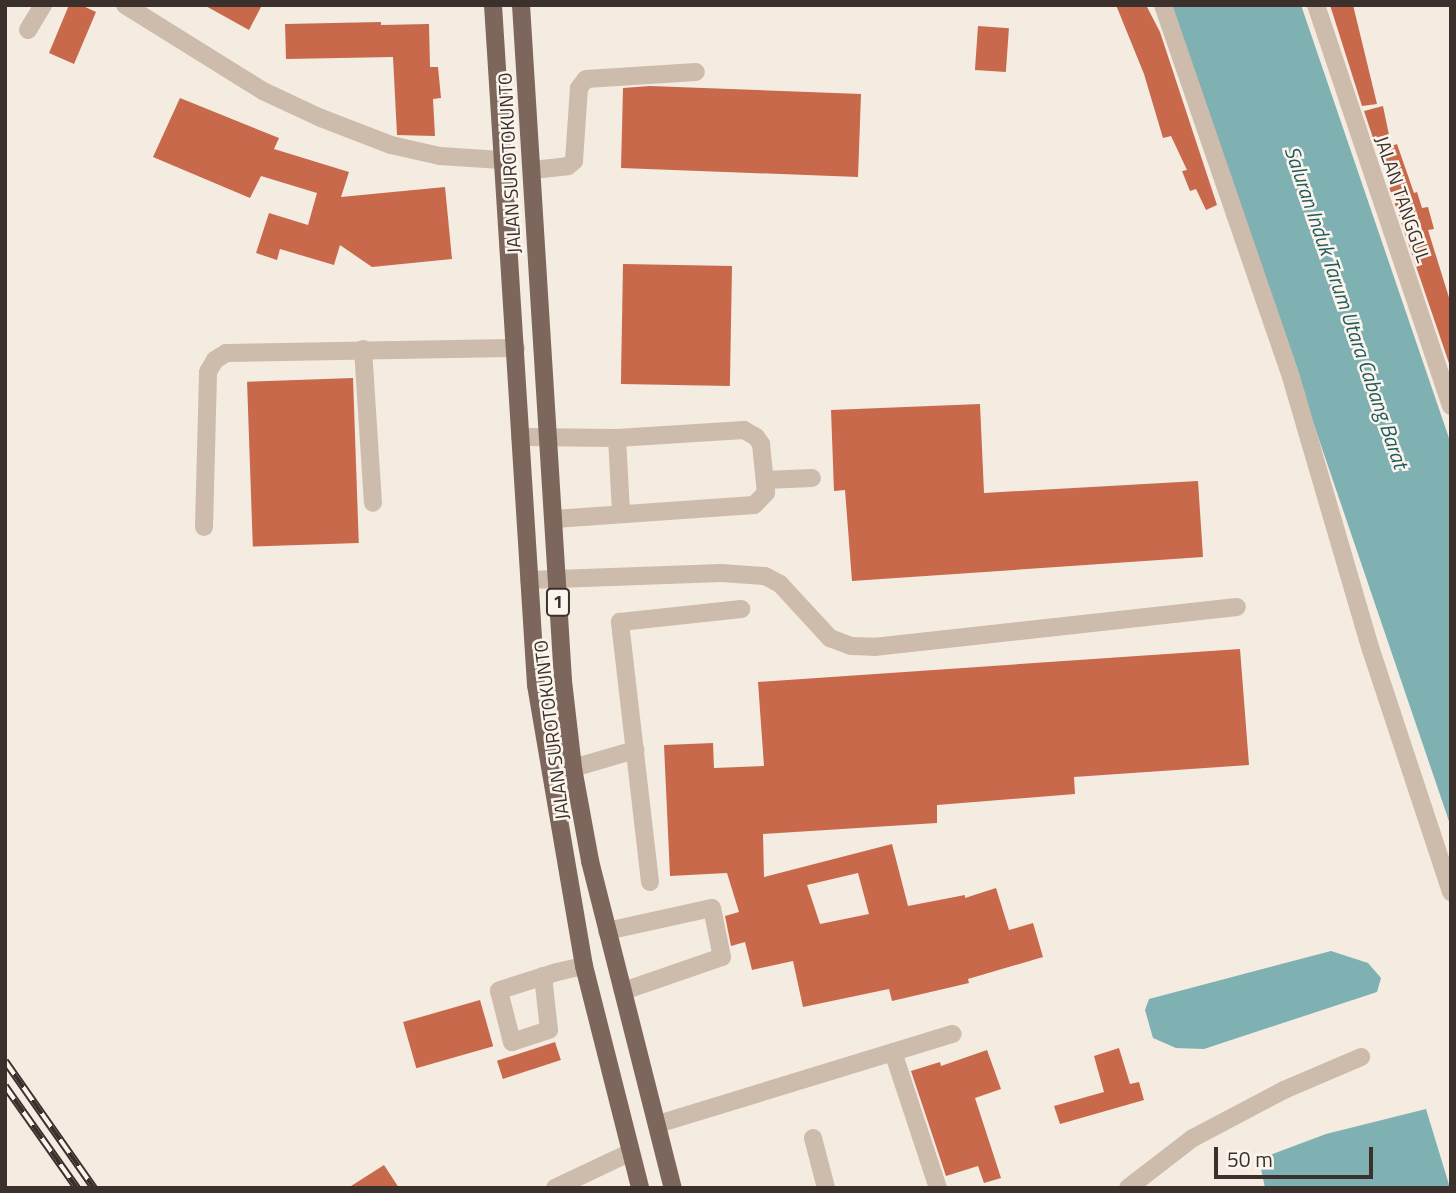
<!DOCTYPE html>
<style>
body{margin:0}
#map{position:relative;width:1456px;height:1193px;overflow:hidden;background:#f4ebe1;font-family:"Titillium Web",sans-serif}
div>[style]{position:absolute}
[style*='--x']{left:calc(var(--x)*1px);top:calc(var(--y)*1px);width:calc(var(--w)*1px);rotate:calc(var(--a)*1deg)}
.water>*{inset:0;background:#7fb0b2}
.building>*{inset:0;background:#c8694b;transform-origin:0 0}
.minor>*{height:18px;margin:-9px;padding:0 9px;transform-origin:9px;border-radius:9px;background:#cdbbac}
.major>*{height:18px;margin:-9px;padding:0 9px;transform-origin:9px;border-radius:9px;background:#7d675c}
.rail>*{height:8px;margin-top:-4px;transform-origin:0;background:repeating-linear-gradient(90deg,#fbf5ee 0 16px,#3b302b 0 32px);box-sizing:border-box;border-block:2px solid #3b302b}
span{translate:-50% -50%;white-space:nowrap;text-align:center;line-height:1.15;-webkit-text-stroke:5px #fbf5ee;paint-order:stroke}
.shield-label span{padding:2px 5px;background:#fbf5ee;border:2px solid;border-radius:5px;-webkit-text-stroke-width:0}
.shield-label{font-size:18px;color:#3b302b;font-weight:700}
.street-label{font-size:19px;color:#3b302b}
.water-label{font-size:21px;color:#1f5a5e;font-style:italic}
.frame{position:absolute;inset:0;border:7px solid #3b302b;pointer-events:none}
.scale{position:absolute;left:1214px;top:1147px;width:159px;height:32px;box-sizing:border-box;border:4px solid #3b302b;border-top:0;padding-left:9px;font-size:21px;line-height:24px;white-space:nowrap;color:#3b302b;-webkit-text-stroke:5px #fbf5ee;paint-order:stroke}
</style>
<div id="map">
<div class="water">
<i style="clip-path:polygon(1171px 5px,1301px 5px,1451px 444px,1451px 827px)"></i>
<i style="clip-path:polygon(1331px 951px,1368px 963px,1381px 978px,1377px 992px,1204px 1049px,1176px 1048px,1153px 1038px,1145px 1010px,1149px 999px)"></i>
<i style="clip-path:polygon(1426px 1109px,1450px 1188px,1265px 1188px,1259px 1159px,1326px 1134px)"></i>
</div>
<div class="building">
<i style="clip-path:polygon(69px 5px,81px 5px,96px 12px,74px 64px,49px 53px)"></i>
<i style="clip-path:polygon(204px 5px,262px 5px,249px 30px)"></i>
<i style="clip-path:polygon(1116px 5px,1146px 5px,1160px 32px,1217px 205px,1206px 210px,1196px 189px,1190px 191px,1182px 171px,1187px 170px,1171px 136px,1163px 138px,1144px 74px)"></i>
<i style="clip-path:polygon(1330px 5px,1353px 5px,1377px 104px,1362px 106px)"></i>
<i style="clip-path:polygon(381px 22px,381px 25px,429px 24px,430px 67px,438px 67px,441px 98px,433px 99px,435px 136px,397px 135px,393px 57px,286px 59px,285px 24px)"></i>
<i style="left:978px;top:26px;width:31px;height:44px;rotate:4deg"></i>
<i style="clip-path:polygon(650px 86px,861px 94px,858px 177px,621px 168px,623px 88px)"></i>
<i style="clip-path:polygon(180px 98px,279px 138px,274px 149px,349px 172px,341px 197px,445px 187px,452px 259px,372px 267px,340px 245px,334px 265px,280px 249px,277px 260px,256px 253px,269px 213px,308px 225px,317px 193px,261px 176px,250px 198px,153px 157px)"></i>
<i style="clip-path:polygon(1383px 106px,1389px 135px,1373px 138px,1364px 111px)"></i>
<i style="clip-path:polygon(1397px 144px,1414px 193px,1417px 192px,1422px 208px,1428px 207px,1434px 229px,1428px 230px,1451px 304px,1451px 369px,1387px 181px,1391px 180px,1380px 150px)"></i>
<i style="left:623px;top:264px;width:109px;height:120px;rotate:1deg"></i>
<i style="left:353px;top:378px;width:165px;height:106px;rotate:88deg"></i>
<i style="clip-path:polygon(980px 404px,984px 493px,1198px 481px,1203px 557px,852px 581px,845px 490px,834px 491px,831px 410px)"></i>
<i style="clip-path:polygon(evenodd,1240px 649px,1249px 765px,1074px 777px,1075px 794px,937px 805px,937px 823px,763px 834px,764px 877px,892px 844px,908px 906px,965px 895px,965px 898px,996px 888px,1009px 930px,1033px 923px,1043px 957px,968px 979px,969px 983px,892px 1001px,889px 989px,803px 1007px,793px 961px,752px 970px,745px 942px,731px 946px,725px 916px,739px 912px,727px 873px,670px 876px,664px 745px,713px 743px,714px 768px,764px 766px,758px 682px,1240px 649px,858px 873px,869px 914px,820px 924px,807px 885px,858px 873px)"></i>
<i style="left:480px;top:1000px;width:48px;height:80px;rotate:74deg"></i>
<i style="left:555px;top:1042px;width:19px;height:61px;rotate:72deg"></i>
<i style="clip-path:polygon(1119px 1048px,1130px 1084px,1139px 1082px,1144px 1100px,1060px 1124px,1054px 1106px,1104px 1092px,1094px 1056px)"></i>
<i style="clip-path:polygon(987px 1050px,1001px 1089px,975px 1098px,1001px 1178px,984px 1183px,978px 1166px,946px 1176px,911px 1071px,940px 1062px,941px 1066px)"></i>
<i style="clip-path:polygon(384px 1165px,399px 1188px,348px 1188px)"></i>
</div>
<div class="minor">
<i style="--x:125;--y:5;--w:163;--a:31.9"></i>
<i style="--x:263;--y:91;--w:64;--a:25"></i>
<i style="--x:321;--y:118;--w:75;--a:21.1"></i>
<i style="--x:391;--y:145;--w:50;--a:12.7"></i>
<i style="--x:440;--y:156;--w:61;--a:3.8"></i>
<i style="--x:1163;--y:5;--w:393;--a:71"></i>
<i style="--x:1291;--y:377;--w:284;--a:73.7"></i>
<i style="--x:1371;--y:650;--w:255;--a:71.7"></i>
<i style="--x:1316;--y:5;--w:423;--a:71.4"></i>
<i style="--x:28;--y:30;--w:29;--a:-59"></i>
<i style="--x:532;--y:170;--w:36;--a:-6"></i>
<i style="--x:568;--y:166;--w:8;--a:-40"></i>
<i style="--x:574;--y:161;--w:73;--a:-86.1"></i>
<i style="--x:579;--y:88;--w:11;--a:-52"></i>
<i style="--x:586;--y:79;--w:110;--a:-3.6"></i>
<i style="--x:363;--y:349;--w:154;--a:86.3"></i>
<i style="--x:520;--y:437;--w:97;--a:0.6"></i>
<i style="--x:617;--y:438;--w:127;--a:-3.6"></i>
<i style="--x:744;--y:430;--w:14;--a:30"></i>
<i style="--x:756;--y:437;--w:9;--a:54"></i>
<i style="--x:761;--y:444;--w:49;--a:84.2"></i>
<i style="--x:766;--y:493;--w:17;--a:135"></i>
<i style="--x:754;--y:505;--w:200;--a:176"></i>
<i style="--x:617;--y:438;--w:75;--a:86.9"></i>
<i style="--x:765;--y:480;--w:47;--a:-2.4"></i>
<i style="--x:204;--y:527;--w:155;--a:-88.5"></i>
<i style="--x:208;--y:372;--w:14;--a:-60"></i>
<i style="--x:215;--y:360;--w:13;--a:-32"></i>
<i style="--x:226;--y:353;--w:290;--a:-1"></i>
<i style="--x:529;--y:580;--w:192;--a:-2.1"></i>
<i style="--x:721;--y:573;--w:44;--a:3.9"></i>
<i style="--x:765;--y:576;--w:17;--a:28"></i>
<i style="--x:780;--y:584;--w:74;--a:47.2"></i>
<i style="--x:830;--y:638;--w:22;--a:21"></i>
<i style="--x:851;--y:646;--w:23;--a:2"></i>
<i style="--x:874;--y:647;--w:365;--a:-6.3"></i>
<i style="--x:573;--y:768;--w:65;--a:-16.2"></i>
<i style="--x:650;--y:882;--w:262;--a:-96.6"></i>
<i style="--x:620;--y:622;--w:122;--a:-6.1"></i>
<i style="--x:607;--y:931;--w:107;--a:-12.4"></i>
<i style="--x:712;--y:908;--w:50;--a:78.5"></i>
<i style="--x:722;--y:957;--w:105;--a:161"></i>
<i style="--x:543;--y:976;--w:54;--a:83.7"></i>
<i style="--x:549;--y:1030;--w:39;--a:162"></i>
<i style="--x:512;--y:1042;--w:53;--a:-104.3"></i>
<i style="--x:499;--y:991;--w:1;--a:-45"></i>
<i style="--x:500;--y:990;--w:60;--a:-17.5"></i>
<i style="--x:557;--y:972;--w:28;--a:-13"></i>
<i style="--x:893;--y:1052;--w:143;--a:71.7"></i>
<i style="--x:658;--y:1124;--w:308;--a:-17"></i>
<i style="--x:813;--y:1138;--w:52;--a:75.4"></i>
<i style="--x:555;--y:1188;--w:82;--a:-25.3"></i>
<i style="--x:1128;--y:1188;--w:82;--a:-37.6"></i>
<i style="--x:1193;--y:1138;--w:103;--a:-27.8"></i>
<i style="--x:1284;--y:1090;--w:84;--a:-23.2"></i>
</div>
<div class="major">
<i style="--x:493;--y:5;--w:681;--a:86.38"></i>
<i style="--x:536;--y:685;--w:285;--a:80.3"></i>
<i style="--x:584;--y:966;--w:229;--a:75.8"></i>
<i style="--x:521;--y:5;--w:677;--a:86.44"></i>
<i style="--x:563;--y:681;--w:88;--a:83.4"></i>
<i style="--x:573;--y:768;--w:95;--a:79.6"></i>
<i style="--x:590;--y:861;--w:337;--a:75.8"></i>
</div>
<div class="rail">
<i style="--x:5;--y:1061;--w:155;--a:55"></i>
<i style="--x:5;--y:1086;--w:125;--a:54.8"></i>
</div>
<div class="shield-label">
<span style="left:558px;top:602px">1</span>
</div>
<div class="street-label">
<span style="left:509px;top:163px;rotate:-93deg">JALAN SUROTOKUNTO</span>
<span style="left:1403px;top:199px;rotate:71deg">JALAN TANGGUL</span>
<span style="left:551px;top:730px;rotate:-97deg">JALAN SUROTOKUNTO</span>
</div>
<div class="water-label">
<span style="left:1347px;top:307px;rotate:71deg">Saluran Induk Tarum Utara Cabang Barat</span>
</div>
<div class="frame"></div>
<div class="scale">50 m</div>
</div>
